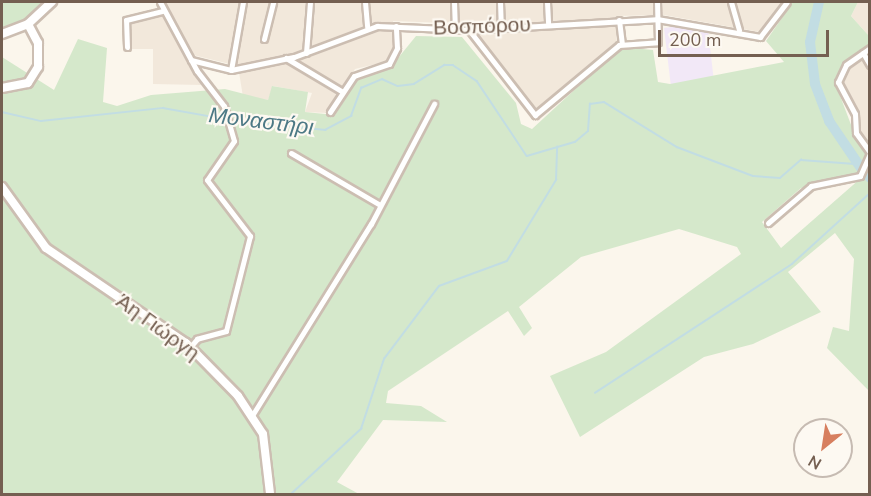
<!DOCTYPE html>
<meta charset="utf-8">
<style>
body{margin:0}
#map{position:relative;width:871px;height:496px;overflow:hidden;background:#fbf6ec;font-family:"Nunito Sans",sans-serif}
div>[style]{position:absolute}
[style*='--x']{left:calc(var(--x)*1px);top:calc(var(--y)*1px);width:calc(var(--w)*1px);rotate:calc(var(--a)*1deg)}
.residential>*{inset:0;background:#f2e8db}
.education>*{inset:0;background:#f2e8f7}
.green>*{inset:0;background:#d5e8cb}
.stream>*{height:1.5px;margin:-0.75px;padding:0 0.75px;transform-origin:0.75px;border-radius:0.75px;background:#c2dde3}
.river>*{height:10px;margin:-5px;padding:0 5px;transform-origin:5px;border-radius:5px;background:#c2dde3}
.roads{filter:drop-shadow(2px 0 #ccbeb2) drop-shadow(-2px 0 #ccbeb2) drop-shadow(0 2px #ccbeb2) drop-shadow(0 -2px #ccbeb2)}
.street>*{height:5px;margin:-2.5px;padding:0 2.5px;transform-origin:2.5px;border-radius:2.5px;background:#fff}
.secondary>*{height:8px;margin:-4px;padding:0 4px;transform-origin:4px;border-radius:4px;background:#fff}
span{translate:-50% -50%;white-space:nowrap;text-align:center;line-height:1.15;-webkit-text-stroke:4.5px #fdf9f2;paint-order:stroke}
.street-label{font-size:21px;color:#745f51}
.water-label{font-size:22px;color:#4c7985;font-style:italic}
.frame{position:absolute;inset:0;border:3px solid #745f51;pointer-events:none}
.north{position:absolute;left:793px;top:418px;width:60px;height:60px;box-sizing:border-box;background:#fdf9f2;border:2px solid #c6bbb2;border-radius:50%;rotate:210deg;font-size:16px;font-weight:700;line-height:24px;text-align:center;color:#745f51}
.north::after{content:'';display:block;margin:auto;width:21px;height:27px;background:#d77f5f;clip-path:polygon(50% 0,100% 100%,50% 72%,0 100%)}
.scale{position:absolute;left:658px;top:30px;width:171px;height:27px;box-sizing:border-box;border:3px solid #745f51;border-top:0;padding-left:8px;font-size:18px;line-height:21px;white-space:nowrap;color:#745f51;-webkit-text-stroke:4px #fdf9f2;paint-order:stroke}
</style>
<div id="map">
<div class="residential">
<i style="clip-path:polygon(165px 2px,781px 2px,760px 32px,664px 15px,615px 16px,617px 43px,532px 112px,474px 40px,472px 24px,393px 21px,395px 45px,389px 61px,355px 69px,328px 113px,305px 112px,312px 93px,273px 86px,268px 100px,243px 97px,238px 66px,193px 55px,185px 57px,202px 85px,153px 84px,153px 49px,130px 49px,128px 21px,167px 13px)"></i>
<i style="clip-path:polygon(858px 2px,869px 2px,869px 36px,851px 16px)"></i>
<i style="clip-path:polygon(869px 44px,869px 151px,866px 151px,856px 138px,850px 109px,836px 81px,842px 66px)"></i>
</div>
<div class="education">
<i style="clip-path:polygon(681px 26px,708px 30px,719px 125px,674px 112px,664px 28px)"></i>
</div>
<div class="green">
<i style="clip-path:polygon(2px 2px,45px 2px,25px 20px,2px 29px)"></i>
<i style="clip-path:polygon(793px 2px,858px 2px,851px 16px,869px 36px,869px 44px,842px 66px,836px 85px,856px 138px,866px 151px,865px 169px,850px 180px,801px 188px,762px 222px,781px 248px,869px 171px,869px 391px,827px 348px,833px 327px,849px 331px,854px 259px,835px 233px,788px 272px,821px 312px,753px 344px,704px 357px,580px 437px,550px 376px,606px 352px,741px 254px,737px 247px,679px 229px,581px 257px,519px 307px,532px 328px,524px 336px,508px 311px,388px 391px,386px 403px,421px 406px,447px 422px,383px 420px,337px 482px,359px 494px,2px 494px,2px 57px,54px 90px,78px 39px,107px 48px,103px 102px,117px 106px,151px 95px,225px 89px,268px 100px,272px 86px,308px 92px,305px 112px,335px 115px,358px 79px,390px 68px,416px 36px,462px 37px,516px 103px,521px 124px,532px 129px,621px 47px,653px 50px,658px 82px,670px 84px,784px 62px,766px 41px)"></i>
</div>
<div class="stream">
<i style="--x:2;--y:112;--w:40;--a:13"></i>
<i style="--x:41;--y:121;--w:123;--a:-6.1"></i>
<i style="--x:163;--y:108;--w:63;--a:10.1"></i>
<i style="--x:230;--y:120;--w:96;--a:6"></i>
<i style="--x:325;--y:130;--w:30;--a:-28"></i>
<i style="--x:351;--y:116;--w:30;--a:-70"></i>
<i style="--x:361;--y:88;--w:23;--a:-23"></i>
<i style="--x:382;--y:79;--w:17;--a:24"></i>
<i style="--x:398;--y:86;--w:16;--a:-7"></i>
<i style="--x:414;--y:84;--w:36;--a:-32"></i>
<i style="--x:444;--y:65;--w:9;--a:0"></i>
<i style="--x:453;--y:65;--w:29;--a:34"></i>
<i style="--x:477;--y:81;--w:90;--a:56.3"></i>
<i style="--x:527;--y:156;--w:50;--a:-16.3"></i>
<i style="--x:575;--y:142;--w:17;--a:-40"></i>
<i style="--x:588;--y:131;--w:27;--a:-86"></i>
<i style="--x:590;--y:104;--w:14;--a:-8"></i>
<i style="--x:604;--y:102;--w:86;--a:31.7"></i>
<i style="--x:677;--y:147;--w:81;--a:20.9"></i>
<i style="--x:753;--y:176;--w:27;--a:4"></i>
<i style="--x:780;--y:178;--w:28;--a:-41"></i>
<i style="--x:801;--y:160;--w:54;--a:4.2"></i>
<i style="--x:595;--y:393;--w:235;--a:-33.2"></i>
<i style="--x:792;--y:264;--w:105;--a:-42.3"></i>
<i style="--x:291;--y:494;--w:96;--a:-42.9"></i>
<i style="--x:361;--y:429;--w:74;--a:-71.8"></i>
<i style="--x:384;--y:359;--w:91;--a:-53"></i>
<i style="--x:439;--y:286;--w:72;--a:-20.2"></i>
<i style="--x:507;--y:261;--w:95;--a:-58.8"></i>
<i style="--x:556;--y:180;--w:33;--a:-88"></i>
</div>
<div class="river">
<i style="--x:819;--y:2;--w:41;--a:102.7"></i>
<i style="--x:810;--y:42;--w:42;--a:83.2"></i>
<i style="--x:815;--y:84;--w:40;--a:69"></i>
<i style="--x:829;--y:121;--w:60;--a:55.8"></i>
<i style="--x:869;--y:176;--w:2;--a:63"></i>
</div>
<div class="roads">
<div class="street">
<i style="--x:160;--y:2;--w:78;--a:61.8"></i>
<i style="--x:197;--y:71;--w:44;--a:52.4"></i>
<i style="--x:224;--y:106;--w:36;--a:74"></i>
<i style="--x:234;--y:141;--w:47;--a:124.7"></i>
<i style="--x:207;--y:180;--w:71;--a:52.5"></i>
<i style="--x:250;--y:236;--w:98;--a:104.2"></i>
<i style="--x:226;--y:331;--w:30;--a:165"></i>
<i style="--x:197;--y:339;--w:9;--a:131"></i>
<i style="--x:365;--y:2;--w:25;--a:85"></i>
<i style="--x:454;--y:2;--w:27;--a:88"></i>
<i style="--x:500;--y:2;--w:26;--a:88"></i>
<i style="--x:547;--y:2;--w:22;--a:87"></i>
<i style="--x:731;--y:2;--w:29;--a:74"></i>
<i style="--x:619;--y:20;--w:24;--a:83"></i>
<i style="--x:469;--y:30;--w:108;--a:52.2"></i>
<i style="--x:535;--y:115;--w:109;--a:-39.8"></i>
<i style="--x:619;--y:45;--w:39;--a:-4"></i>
<i style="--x:658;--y:42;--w:40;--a:-91.4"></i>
<i style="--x:264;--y:39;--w:38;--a:-76"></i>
<i style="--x:127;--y:47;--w:27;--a:-92"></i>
<i style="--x:126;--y:20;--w:38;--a:-14"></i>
<i style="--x:870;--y:48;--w:29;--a:145"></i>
<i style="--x:846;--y:65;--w:19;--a:115"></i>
<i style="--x:838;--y:82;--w:36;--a:62"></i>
<i style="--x:855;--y:114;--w:19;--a:87"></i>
<i style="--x:856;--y:133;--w:24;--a:54"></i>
<i style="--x:306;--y:53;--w:51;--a:-85.5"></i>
<i style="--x:863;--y:53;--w:14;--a:60"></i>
<i style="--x:286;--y:58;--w:66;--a:30.8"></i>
<i style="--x:191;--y:60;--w:41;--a:14"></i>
<i style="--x:231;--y:70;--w:69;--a:-80"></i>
<i style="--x:231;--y:70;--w:64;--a:-11.7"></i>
<i style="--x:294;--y:57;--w:89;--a:-20.5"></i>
<i style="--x:377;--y:26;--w:92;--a:2.5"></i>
<i style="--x:469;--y:30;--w:188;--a:-3.3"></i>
<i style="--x:657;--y:19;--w:105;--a:9.9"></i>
<i style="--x:760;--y:37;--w:44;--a:-52.4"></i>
<i style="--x:330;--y:112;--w:43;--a:-56.3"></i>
<i style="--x:354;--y:76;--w:37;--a:-19"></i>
<i style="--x:389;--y:64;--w:18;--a:-63"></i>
<i style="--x:397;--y:48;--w:22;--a:-93"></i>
<i style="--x:291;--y:153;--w:103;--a:30.3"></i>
<i style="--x:768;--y:223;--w:57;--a:-40.7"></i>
<i style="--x:811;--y:186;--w:50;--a:-11.5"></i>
<i style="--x:860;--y:176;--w:24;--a:-66"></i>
<i style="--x:253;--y:414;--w:224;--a:-58.2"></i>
<i style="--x:371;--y:224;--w:136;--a:-62.3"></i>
</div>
<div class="secondary">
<i style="--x:2;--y:34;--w:28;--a:-21"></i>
<i style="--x:28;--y:24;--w:33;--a:-43"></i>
<i style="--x:2;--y:88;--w:26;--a:-11"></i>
<i style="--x:28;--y:83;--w:19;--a:-58"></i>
<i style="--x:38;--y:67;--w:24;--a:-90"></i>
<i style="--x:38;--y:43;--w:21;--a:-118"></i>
<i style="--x:2;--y:187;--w:75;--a:54.2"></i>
<i style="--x:46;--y:248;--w:169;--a:34.2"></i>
<i style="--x:186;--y:343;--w:74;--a:45.5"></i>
<i style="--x:238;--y:396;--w:45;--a:56.7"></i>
<i style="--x:263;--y:434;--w:60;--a:83.3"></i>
</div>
</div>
<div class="street-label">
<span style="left:482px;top:26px;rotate:-2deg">Βοσπόρου</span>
<span style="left:158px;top:327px;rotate:36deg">Άη Γιώργη</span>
</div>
<div class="water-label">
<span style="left:261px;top:122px;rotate:7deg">Μοναστήρι</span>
</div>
<div class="frame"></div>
<div class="north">N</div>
<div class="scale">200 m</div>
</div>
